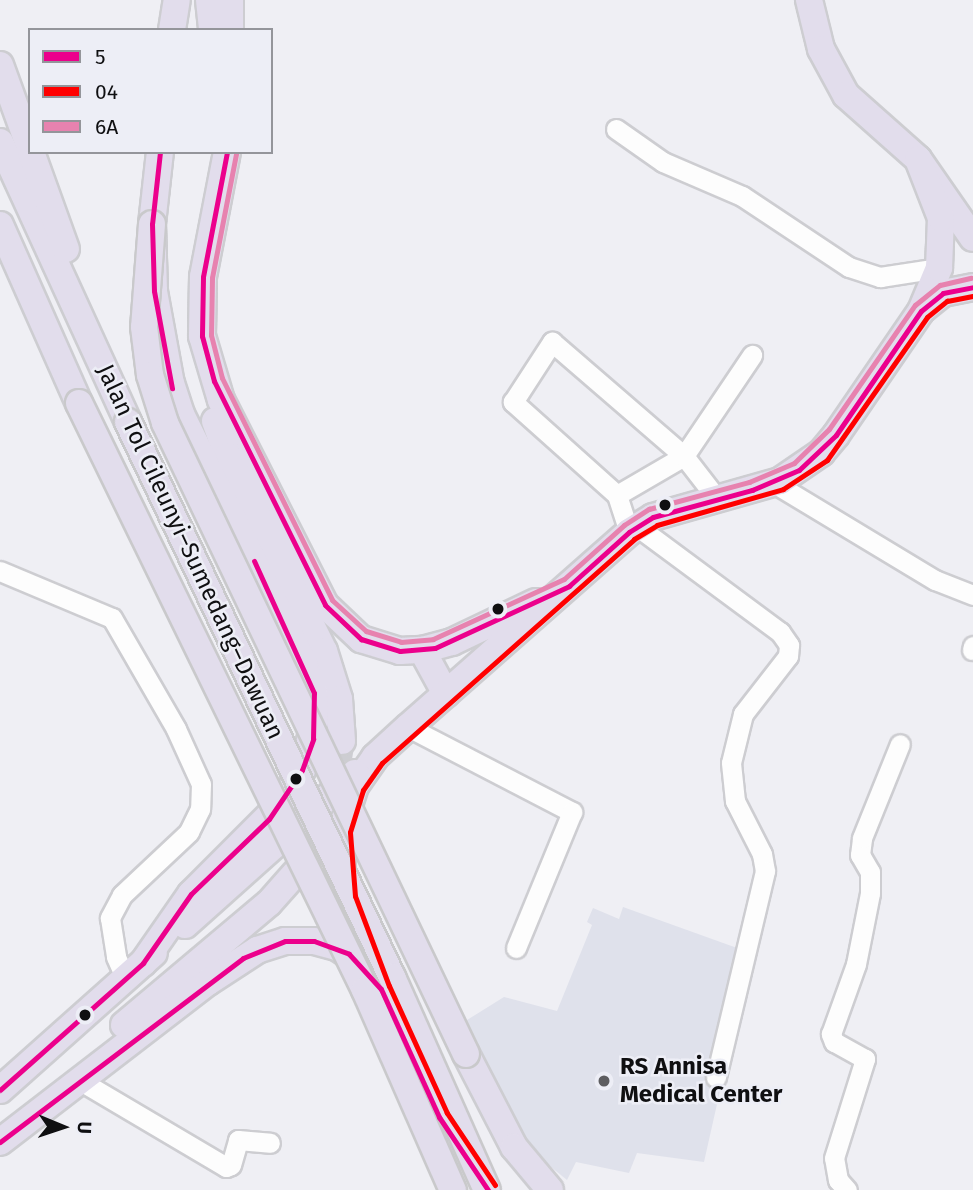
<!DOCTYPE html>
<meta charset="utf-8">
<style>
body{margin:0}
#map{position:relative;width:973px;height:1190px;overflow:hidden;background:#efeff4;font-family:"Fira Sans",sans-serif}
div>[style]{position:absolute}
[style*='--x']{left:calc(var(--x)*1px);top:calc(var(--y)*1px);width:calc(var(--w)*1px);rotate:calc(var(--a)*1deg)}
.built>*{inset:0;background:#dfe1eb}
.highway-tunnel>*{height:26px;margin-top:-13px;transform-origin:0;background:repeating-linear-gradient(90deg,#cdcdd2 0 26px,transparent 0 39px)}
.roads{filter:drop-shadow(2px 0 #cdcdd1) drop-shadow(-2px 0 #cdcdd1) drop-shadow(0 2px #cdcdd1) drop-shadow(0 -2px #cdcdd1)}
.minor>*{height:19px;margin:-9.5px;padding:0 9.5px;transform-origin:9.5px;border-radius:9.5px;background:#fdfdfd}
.highway>*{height:26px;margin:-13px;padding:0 13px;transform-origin:13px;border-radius:13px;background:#e2ddec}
.bridges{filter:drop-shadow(2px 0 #c9c9cb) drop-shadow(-2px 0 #c9c9cb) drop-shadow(0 2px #c9c9cb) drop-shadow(0 -2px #c9c9cb)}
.highway-bridge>*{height:26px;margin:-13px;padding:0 13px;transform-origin:13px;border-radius:13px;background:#e2ddec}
.bus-1>*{height:5px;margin:-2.5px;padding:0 2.5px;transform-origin:2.5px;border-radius:2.5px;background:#ec008c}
.bus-2>*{height:5px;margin:-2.5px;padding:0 2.5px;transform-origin:2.5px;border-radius:2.5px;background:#f00}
.bus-3>*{height:5px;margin:-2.5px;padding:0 2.5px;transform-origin:2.5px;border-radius:2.5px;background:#e782af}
.dots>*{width:19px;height:19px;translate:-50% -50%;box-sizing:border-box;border:4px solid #edeef6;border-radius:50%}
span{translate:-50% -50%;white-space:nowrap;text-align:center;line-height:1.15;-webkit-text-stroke:5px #edeef6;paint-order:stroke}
.street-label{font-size:24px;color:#0f0f11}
.poi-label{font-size:24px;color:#0f0f11;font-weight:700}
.left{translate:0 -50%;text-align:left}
.legend{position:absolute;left:28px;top:28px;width:245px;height:126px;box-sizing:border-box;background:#edeef6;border:2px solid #94959a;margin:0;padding:9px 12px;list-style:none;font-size:21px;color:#0f0f11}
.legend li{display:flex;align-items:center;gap:14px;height:35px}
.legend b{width:35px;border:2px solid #94959a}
.north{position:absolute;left:28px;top:1092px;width:70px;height:70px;-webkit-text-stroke:5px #edeef6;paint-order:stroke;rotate:92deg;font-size:19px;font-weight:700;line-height:28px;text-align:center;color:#0f0f11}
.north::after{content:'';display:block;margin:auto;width:24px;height:32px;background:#0f0f11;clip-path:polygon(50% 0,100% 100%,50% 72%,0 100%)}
</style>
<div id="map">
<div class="built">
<i style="clip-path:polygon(623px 907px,751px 953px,704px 1162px,637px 1153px,629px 1173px,576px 1162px,567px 1180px,513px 1136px,459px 1025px,504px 997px,557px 1011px,592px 925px,587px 922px,593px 908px,619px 919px)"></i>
</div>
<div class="highway-tunnel">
<i style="--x:307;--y:860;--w:51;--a:-64.4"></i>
<i style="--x:329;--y:814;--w:74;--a:-79.9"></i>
</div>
<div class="roads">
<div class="minor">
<i style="--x:616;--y:129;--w:57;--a:35.1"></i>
<i style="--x:663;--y:162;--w:86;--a:23.3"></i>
<i style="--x:742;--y:196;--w:128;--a:33.6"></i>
<i style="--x:849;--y:267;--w:33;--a:18"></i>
<i style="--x:880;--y:277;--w:60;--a:-8.7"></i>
<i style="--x:774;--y:483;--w:188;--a:31.1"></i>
<i style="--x:935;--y:580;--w:41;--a:21.5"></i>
<i style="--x:617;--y:495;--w:78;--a:-30.2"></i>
<i style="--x:684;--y:456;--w:122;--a:-56"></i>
<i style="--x:638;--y:527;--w:177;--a:36.5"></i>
<i style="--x:780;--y:632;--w:16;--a:55"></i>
<i style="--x:789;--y:645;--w:11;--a:95"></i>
<i style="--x:788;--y:656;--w:73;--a:127.8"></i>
<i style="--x:743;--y:714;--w:50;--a:103.8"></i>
<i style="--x:731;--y:763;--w:38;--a:84"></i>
<i style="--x:735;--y:801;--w:59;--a:63"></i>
<i style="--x:762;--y:854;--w:17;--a:80"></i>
<i style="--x:765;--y:871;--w:212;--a:103.4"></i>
<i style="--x:629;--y:532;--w:39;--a:-108"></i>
<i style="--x:617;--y:495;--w:140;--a:-138.2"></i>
<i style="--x:513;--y:402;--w:72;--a:-57"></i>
<i style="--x:552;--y:342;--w:174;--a:40.8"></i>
<i style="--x:684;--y:456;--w:56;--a:52.3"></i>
<i style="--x:0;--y:571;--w:121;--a:22.8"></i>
<i style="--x:112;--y:618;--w:128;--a:60"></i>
<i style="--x:176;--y:729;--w:60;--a:65.6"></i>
<i style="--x:201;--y:784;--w:25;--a:92"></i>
<i style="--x:200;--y:809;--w:25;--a:116"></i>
<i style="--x:189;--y:832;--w:92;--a:136.8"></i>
<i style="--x:122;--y:895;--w:26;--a:118"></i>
<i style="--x:110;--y:918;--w:39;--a:81"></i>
<i style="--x:116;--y:957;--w:24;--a:66"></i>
<i style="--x:972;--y:650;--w:4;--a:-76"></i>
<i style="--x:408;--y:727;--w:185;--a:27.4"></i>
<i style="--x:572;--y:812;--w:147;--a:112.4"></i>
<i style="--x:79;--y:1080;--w:171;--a:30.6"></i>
<i style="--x:226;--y:1167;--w:5;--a:-22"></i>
<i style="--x:231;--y:1165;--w:26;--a:-74"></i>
<i style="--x:238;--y:1140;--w:32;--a:5"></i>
<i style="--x:847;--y:1190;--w:13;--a:-132"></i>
<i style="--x:838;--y:1180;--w:22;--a:-100"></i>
<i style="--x:834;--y:1158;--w:104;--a:-72.6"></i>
<i style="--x:865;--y:1059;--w:35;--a:-151"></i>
<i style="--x:834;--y:1042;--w:9;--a:-111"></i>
<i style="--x:831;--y:1034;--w:74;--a:-70.3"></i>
<i style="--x:856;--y:964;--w:72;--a:-78.8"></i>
<i style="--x:870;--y:893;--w:21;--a:-90"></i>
<i style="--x:870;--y:872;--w:20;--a:-120"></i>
<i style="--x:860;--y:855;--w:17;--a:-83"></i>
<i style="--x:862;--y:838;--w:101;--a:-68"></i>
</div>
<div class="highway">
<i style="--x:209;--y:0;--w:30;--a:84"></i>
<i style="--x:230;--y:0;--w:30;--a:90"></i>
<i style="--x:809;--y:0;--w:50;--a:76.2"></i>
<i style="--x:821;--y:49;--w:52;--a:61.5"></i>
<i style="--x:846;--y:95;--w:96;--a:41.6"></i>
<i style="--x:918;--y:159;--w:96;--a:55.2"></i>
<i style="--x:172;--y:30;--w:30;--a:-81"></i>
<i style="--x:0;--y:65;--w:88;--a:70.1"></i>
<i style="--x:0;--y:142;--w:308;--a:65.4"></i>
<i style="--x:31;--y:152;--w:103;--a:70.2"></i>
<i style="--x:227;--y:152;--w:127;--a:100.9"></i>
<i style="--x:203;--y:277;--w:59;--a:91"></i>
<i style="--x:202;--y:336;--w:67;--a:73.5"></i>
<i style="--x:221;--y:400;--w:230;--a:63.1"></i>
<i style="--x:325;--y:605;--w:50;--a:43.4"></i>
<i style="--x:361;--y:639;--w:41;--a:17.1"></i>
<i style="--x:400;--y:651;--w:22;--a:-3"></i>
<i style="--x:422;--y:650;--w:31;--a:-15"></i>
<i style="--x:452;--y:642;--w:93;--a:-25.5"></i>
<i style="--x:0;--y:225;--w:195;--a:66.1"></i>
<i style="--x:923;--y:309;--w:26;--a:-39"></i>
<i style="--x:943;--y:293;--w:31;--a:-11"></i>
<i style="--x:215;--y:421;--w:37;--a:70"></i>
<i style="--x:228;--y:456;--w:217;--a:63.8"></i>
<i style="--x:324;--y:651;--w:50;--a:72.6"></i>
<i style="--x:339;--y:699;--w:42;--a:85.9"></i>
<i style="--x:422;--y:650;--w:50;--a:61.4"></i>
<i style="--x:342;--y:873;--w:42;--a:-91.4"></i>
<i style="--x:341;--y:831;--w:47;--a:-72.7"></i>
<i style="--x:355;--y:786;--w:35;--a:-55"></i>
<i style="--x:375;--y:757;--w:45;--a:-42.3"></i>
<i style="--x:408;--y:727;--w:295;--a:-41.4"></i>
<i style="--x:629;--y:532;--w:28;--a:-32"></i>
<i style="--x:653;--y:517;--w:132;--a:-15.8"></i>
<i style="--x:780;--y:481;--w:50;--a:-34.3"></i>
<i style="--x:821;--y:453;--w:23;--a:-50"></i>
<i style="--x:836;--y:435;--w:150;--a:-55.6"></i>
<i style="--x:921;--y:311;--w:47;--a:-67.3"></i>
<i style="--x:939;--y:268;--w:50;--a:-87.7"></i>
<i style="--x:941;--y:218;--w:63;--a:-111.3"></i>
<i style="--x:185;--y:925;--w:228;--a:-41.8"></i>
<i style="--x:363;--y:939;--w:155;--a:67.2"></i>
<i style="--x:423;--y:1082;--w:79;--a:62.1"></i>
<i style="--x:143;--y:963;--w:84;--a:-55.2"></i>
<i style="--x:191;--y:894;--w:129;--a:-45"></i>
<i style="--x:282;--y:803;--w:39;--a:-59"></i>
<i style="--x:302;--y:770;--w:50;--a:-74.8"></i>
<i style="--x:315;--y:722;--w:29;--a:-92"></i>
<i style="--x:314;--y:693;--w:29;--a:-108"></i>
<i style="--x:305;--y:665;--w:280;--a:-116.3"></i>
<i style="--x:181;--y:414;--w:32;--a:-108"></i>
<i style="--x:171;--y:384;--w:95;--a:-100.4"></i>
<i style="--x:154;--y:291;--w:67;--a:-91.7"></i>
<i style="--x:152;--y:224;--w:72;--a:-83.7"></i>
<i style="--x:124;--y:1025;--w:189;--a:-40.1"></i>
<i style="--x:269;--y:903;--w:57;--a:-48.5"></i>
<i style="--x:466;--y:1054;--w:105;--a:62.7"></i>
<i style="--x:514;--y:1147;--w:56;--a:50.1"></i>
<i style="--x:0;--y:1090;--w:206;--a:-41.7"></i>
<i style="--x:0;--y:1142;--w:262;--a:-37.6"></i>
<i style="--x:208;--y:982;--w:59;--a:-33.1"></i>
<i style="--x:257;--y:950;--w:29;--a:-18"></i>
<i style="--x:285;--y:941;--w:29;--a:0"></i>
<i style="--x:314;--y:941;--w:24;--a:15"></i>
<i style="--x:337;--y:947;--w:25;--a:34"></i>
</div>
</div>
<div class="bridges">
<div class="highway-bridge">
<i style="--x:152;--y:224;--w:103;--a:94.4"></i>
<i style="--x:144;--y:327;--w:48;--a:82.9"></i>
<i style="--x:150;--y:375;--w:50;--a:72.6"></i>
<i style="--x:165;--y:423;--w:699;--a:64.5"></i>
<i style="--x:79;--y:403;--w:653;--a:64.02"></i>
<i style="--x:365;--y:990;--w:219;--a:66.3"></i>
<i style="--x:128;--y:422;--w:615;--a:64.56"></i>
<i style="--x:392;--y:977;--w:233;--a:66"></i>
</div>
</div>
<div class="bus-1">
<i style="--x:160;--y:152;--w:72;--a:96.3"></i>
<i style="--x:152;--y:224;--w:67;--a:88.3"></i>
<i style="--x:154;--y:291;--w:99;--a:79.5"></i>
<i style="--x:227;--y:152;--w:127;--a:100.9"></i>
<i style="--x:203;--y:277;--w:59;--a:91"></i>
<i style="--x:202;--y:336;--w:47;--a:75.1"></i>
<i style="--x:214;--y:381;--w:250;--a:63.6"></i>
<i style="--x:325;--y:605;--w:50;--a:43.4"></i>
<i style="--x:361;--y:639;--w:41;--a:17.1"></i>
<i style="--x:400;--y:651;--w:35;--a:-5"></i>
<i style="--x:435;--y:648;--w:148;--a:-24.8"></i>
<i style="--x:569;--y:586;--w:81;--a:-42"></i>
<i style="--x:629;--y:532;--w:28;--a:-32"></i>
<i style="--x:653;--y:517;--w:103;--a:-15.3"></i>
<i style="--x:752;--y:490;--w:51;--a:-23.1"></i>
<i style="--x:799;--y:470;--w:51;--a:-43.4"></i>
<i style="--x:836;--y:435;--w:150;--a:-55.6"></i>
<i style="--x:921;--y:311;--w:28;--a:-39"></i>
<i style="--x:943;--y:293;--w:31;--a:-11"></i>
<i style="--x:0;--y:1090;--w:191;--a:-41.6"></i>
<i style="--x:143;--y:963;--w:84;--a:-55.2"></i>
<i style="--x:191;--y:894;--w:108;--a:-43.9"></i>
<i style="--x:269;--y:819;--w:59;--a:-56"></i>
<i style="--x:302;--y:770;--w:33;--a:-70"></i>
<i style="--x:313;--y:739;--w:46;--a:-88.8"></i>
<i style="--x:314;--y:693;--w:145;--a:-114.4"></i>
<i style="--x:0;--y:1142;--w:305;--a:-37.1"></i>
<i style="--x:243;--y:958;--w:45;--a:-22"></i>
<i style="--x:285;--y:941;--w:29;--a:0"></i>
<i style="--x:314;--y:941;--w:37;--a:20"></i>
<i style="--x:349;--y:954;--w:47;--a:47.6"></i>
<i style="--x:381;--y:989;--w:141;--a:65.6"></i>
<i style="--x:439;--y:1117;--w:88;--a:56.1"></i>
</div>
<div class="bus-2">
<i style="--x:495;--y:1185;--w:87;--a:-123.7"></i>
<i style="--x:447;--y:1113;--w:140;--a:-114.5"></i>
<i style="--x:389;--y:986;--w:96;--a:-110.7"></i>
<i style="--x:355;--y:896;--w:64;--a:-94.5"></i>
<i style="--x:350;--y:832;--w:44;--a:-72.8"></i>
<i style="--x:363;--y:790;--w:33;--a:-55"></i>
<i style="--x:382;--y:763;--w:337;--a:-41.6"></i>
<i style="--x:634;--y:539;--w:27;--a:-31"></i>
<i style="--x:657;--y:525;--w:131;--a:-15.9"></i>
<i style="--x:783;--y:489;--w:53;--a:-33.4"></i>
<i style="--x:827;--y:460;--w:174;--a:-55"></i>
<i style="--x:927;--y:317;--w:26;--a:-39"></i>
<i style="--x:947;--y:301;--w:26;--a:-11"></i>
</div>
<div class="bus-3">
<i style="--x:236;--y:154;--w:126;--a:101"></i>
<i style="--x:212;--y:278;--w:57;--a:91"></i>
<i style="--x:211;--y:335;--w:44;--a:75.7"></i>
<i style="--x:222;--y:378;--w:248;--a:63.6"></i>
<i style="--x:332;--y:600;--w:46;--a:42.4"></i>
<i style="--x:366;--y:631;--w:37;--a:17"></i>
<i style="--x:401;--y:642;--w:32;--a:-5"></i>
<i style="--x:433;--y:639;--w:144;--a:-24.6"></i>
<i style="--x:564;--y:579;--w:81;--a:-42"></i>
<i style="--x:624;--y:525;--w:30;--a:-33"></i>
<i style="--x:649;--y:509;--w:104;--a:-15.1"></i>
<i style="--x:749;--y:482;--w:49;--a:-22.9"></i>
<i style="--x:794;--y:463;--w:49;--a:-44.2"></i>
<i style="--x:829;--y:429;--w:151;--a:-55.3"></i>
<i style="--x:915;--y:305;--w:32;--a:-39"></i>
<i style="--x:940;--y:285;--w:32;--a:-13"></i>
</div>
<div class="dots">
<i style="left:665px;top:505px;background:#0f0f11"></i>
<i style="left:498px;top:609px;background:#0f0f11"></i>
<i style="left:296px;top:779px;background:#0f0f11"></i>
<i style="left:85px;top:1015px;background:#0f0f11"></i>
<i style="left:604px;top:1081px;background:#5d5d60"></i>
</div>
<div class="street-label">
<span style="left:190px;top:552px;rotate:65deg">Jalan Tol Cileunyi–Sumedang–Dawuan</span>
</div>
<div class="poi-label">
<span class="left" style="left:620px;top:1081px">RS Annisa<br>Medical Center</span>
</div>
<ul class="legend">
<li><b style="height:9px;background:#ec008c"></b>5</li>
<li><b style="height:9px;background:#f00"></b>04</li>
<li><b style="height:9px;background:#e782af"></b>6A</li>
</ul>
<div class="north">U</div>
</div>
